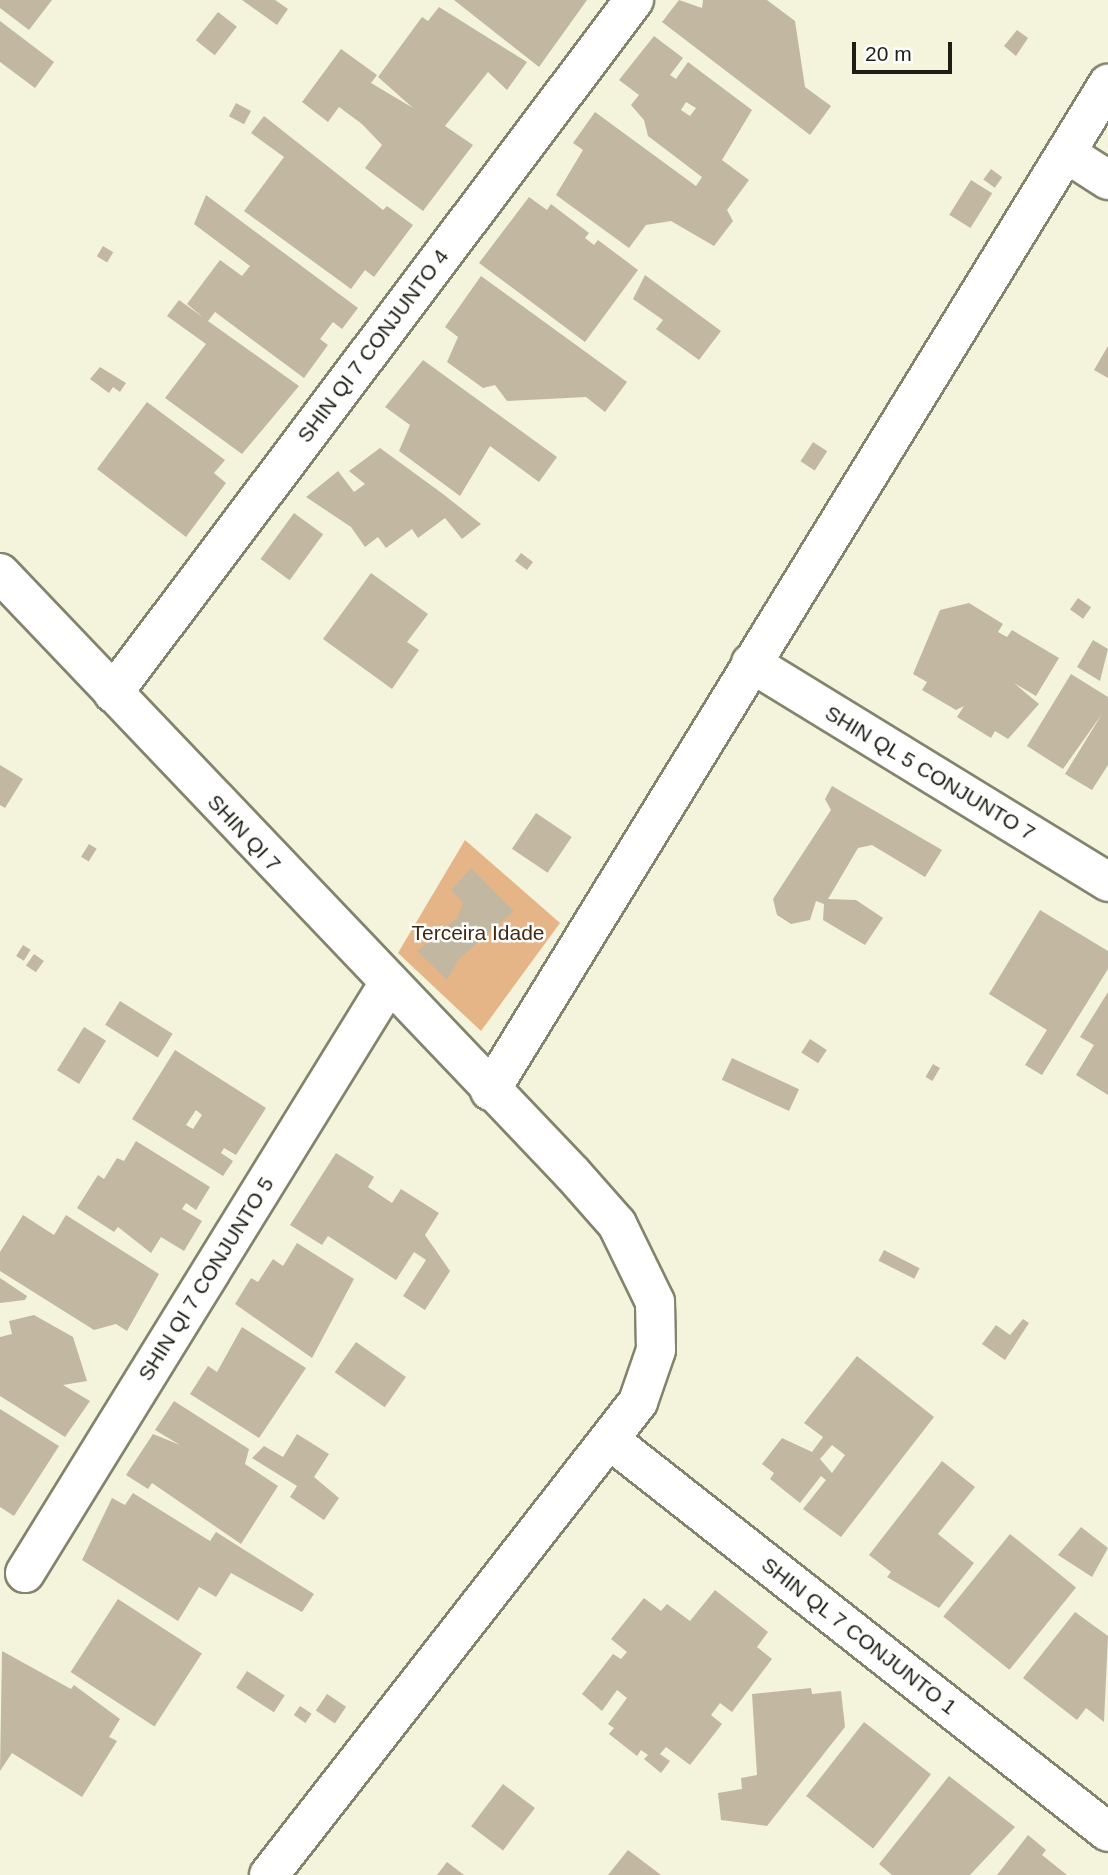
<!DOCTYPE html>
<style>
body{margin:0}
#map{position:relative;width:1108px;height:1875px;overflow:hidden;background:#f3f4db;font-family:Arial,sans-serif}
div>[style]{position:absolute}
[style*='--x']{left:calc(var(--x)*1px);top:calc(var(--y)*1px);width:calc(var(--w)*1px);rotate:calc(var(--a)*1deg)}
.green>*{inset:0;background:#e5b587}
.building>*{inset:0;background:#c2b8a2;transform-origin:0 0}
.roads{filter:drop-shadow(2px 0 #83846d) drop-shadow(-2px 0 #83846d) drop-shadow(0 2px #83846d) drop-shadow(0 -2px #83846d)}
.minor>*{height:38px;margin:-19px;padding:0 19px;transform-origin:19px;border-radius:19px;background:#fff}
.tertiary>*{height:38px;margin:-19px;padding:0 19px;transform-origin:19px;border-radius:19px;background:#fff}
span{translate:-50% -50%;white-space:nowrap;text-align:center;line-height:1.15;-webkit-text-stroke:5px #fff;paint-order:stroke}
.street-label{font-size:21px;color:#1e1e15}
.park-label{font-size:21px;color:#422a12}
.scale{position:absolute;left:852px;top:42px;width:100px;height:32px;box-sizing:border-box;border:4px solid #1e1e15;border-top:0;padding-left:9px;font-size:21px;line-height:24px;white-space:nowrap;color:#1e1e15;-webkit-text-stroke:5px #fff;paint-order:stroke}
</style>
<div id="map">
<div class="green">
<i style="clip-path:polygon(465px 840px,560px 923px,481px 1031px,398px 953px)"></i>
</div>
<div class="building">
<i style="clip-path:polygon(0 0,52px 0,29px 30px,0 8px)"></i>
<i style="clip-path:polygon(242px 0,275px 0,288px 9px,277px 25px)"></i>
<i style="clip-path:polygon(454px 0,587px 0,539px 67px)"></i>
<i style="clip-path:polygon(679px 0,702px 8px,703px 0,767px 0,795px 21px,805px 87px,831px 106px,810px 135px,662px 22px)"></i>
<i style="clip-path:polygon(439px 7px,527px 62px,507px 90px,488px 72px,445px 126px,473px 145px,423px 211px,365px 168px,382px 145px,362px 124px,339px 107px,328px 122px,302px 102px,341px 49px,377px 75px,371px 83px,413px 108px,378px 77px,422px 17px,428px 21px)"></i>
<i style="left:218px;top:12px;width:24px;height:36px;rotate:38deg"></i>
<i style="clip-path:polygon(0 21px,54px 62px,35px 88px,0 62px)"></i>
<i style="clip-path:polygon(1017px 30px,1028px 38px,1016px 56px,1004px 46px)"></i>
<i style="clip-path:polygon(evenodd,654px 36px,683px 58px,670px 75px,676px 79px,688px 62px,752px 110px,722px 160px,749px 180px,727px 210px,733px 221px,714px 246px,671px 221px,646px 225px,629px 248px,556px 195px,583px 150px,573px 143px,595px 112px,696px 186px,702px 177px,648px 136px,644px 120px,631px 105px,639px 95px,619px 80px,654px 36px,686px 102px,696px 108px,690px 116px,681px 110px,686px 102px)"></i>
<i style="left:236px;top:103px;width:17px;height:15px;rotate:28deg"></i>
<i style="clip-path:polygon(264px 116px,383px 210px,387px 206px,413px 225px,374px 277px,365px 270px,351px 289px,244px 211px,284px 157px,251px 133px)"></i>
<i style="left:991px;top:169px;width:14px;height:13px;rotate:36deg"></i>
<i style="left:971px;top:180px;width:25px;height:41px;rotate:32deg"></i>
<i style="clip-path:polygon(206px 195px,358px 308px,342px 329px,333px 322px,320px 339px,328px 345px,304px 378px,215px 312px,208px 321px,299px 386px,242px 454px,165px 398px,206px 344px,167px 316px,179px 300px,204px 318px,187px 304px,220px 260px,242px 276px,250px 266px,194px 224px)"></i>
<i style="clip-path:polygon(529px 197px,547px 210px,551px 204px,589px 233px,585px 238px,594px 245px,598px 240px,638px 270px,585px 342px,479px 263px)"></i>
<i style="left:103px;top:246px;width:12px;height:12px;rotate:31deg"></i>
<i style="clip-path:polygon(645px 275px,721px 331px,699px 360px,656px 329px,663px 320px,633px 299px)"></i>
<i style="clip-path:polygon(481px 276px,627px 382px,605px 412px,586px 397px,507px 401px,495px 385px,483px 388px,447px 362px,458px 337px,445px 327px)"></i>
<i style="clip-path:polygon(1108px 346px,1108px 378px,1094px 370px)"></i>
<i style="clip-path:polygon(423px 360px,557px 457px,539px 482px,490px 446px,460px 496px,399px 451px,410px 425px,385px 407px)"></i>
<i style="clip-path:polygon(100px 367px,126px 383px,120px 392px,113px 387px,109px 393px,90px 379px)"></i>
<i style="clip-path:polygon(147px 402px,225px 460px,214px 473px,226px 483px,186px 537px,97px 469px)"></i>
<i style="left:813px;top:442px;width:17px;height:23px;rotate:33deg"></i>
<i style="clip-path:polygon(380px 448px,443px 494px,481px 524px,462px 539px,445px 518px,418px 538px,412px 529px,386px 548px,378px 537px,365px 547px,351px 527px,306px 497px,338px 471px,354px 492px,365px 484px,349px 471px)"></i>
<i style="left:294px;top:513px;width:36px;height:57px;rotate:36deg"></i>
<i style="left:521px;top:553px;width:15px;height:10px;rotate:37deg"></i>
<i style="clip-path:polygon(371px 573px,428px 614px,407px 642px,419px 650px,392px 689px,323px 639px)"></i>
<i style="left:1078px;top:598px;width:16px;height:14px;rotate:35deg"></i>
<i style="clip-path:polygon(969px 603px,1003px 624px,998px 632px,1007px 637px,1012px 630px,1059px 658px,1036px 696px,1014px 683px,1039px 704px,1008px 739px,995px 731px,991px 738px,957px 717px,964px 706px,956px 710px,922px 690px,927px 682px,913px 674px,940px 610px)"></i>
<i style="clip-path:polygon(1093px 640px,1108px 649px,1100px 681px,1077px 667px)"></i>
<i style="clip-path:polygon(1071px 674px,1108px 697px,1108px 765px,1092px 790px,1065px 774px,1102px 714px,1063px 769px,1027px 746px)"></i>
<i style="clip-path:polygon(0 765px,23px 779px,5px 808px,0 805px)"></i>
<i style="clip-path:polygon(832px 786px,942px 850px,925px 877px,872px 845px,858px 848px,828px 899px,856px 900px,883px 918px,865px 945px,823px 920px,824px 904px,816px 901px,810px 920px,791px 924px,777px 915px,773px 899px,831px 810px,825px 799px)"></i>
<i style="left:536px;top:813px;width:43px;height:43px;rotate:34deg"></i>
<i style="left:89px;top:844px;width:9px;height:15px;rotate:32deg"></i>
<i style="clip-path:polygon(471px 868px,514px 911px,459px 959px,447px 980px,417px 951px,457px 918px,463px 903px,451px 890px)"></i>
<i style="clip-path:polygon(1040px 910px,1108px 951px,1108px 969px,1042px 1075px,1025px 1065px,1047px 1030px,989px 994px)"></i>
<i style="left:23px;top:945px;width:9px;height:13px;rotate:32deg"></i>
<i style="left:34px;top:954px;width:12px;height:14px;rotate:35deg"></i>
<i style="clip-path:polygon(1108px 992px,1108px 1095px,1076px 1075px,1094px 1045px,1080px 1037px)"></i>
<i style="left:120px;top:1001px;width:62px;height:28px;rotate:32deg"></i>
<i style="left:84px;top:1027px;width:26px;height:51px;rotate:32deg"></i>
<i style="left:810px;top:1039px;width:20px;height:16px;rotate:33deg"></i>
<i style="clip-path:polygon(evenodd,175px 1050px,266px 1108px,236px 1155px,224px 1148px,221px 1153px,233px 1161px,223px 1176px,132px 1119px,175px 1050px,196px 1110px,202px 1115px,193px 1129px,186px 1125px,196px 1110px)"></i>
<i style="left:732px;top:1058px;width:74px;height:24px;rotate:25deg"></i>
<i style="left:933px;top:1064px;width:8px;height:15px;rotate:30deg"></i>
<i style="clip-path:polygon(136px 1141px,210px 1187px,196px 1210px,186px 1203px,182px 1209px,202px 1221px,184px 1251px,161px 1237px,151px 1253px,118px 1227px,114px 1232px,77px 1208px,98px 1175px,104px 1179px,117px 1158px,124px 1161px)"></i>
<i style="clip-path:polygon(336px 1153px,374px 1177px,368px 1187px,392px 1203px,401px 1189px,439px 1213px,425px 1235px,450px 1271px,425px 1310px,403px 1296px,426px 1260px,414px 1252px,396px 1280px,328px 1236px,322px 1245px,290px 1225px)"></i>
<i style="clip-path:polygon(23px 1215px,54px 1235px,66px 1215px,159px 1274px,127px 1331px,116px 1324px,94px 1330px,0 1271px,0 1252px)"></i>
<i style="clip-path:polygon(297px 1243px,354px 1279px,312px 1358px,235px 1304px,251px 1278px,258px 1282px,273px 1259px,283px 1266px)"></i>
<i style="left:884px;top:1250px;width:40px;height:12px;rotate:27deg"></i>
<i style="clip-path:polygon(0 1278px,27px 1296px,25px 1300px,0 1303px)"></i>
<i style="clip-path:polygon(34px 1315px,73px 1337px,87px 1381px,63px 1385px,90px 1401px,65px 1437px,0 1396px,0 1337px,12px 1334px,9px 1321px)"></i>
<i style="clip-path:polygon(1023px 1319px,1029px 1323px,1005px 1360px,982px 1344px,996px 1325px,1010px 1335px)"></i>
<i style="clip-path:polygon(242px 1327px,306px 1368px,259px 1438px,190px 1394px,208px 1366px,217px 1372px)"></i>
<i style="left:356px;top:1342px;width:61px;height:37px;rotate:35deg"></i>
<i style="clip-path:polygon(evenodd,857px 1356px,934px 1417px,841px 1537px,803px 1509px,826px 1480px,821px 1476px,800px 1503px,770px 1479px,774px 1473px,762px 1464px,782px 1438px,812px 1452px,823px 1437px,804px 1423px,857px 1356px,832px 1445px,845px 1455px,832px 1473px,820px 1459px,832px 1445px)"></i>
<i style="clip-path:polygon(174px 1401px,249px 1449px,245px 1464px,278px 1486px,241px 1544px,152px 1483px,148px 1489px,126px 1475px,153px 1434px,180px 1445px,155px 1430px)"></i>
<i style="clip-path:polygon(0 1409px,59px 1446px,14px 1516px,0 1507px)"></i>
<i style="clip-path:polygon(297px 1434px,329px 1454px,314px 1477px,339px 1498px,324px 1520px,290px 1497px,297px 1486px,252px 1458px,264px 1446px,283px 1457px)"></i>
<i style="clip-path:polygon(942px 1461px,975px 1487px,938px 1534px,974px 1563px,939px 1608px,887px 1577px,891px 1572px,869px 1555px)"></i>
<i style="clip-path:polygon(133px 1493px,210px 1541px,216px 1532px,314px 1594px,302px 1612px,231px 1573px,216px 1597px,199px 1587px,178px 1621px,82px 1560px,112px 1498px,125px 1505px)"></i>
<i style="clip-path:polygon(1081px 1527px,1108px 1548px,1092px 1577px,1058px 1555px)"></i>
<i style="left:1010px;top:1534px;width:85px;height:106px;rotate:39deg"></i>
<i style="clip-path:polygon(715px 1590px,768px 1632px,757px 1647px,772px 1659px,732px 1712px,720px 1703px,711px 1715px,722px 1724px,690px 1765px,666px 1747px,660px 1754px,670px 1761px,661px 1773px,644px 1759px,648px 1755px,641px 1750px,637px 1756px,609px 1734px,614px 1728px,608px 1724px,627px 1698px,617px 1690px,602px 1711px,582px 1694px,613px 1654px,621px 1659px,627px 1652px,611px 1639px,644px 1598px,661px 1611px,667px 1604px,690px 1621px)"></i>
<i style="left:118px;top:1599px;width:100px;height:87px;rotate:33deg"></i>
<i style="clip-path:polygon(1075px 1612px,1108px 1636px,1104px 1722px,1086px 1708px,1077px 1720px,1023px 1678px)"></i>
<i style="clip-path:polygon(2px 1651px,71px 1689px,74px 1685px,120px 1719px,109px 1737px,117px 1741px,82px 1797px,12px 1753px,0 1771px)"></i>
<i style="left:247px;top:1671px;width:45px;height:20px;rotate:33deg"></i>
<i style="clip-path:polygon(811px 1688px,812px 1694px,841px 1691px,845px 1727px,767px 1826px,721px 1820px,718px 1793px,742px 1789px,741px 1778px,757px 1775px,752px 1694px)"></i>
<i style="left:327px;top:1694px;width:23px;height:20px;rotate:34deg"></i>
<i style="left:300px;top:1706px;width:14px;height:11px;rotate:34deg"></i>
<i style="left:864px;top:1722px;width:85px;height:94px;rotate:38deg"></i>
<i style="clip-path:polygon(949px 1776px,1015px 1827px,970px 1875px,892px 1875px,879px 1864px)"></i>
<i style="left:503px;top:1784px;width:40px;height:53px;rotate:37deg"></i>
<i style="clip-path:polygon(1028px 1835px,1046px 1850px,1042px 1855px,1067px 1875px,997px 1875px)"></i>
<i style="clip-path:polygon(628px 1850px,661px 1875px,608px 1875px)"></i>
<i style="clip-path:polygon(447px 1862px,464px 1875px,437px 1875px)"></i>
</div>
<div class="roads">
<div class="minor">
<i style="--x:1066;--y:153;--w:50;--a:32.7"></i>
<i style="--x:751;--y:663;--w:419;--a:31.5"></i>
<i style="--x:113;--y:693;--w:867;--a:-53.06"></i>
<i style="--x:611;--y:1441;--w:632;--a:38.19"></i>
<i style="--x:25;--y:1573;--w:690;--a:-58.34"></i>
</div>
<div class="tertiary">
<i style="--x:0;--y:573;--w:829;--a:46.37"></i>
<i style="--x:572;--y:1173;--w:68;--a:48.6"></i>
<i style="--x:617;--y:1224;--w:87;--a:64"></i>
<i style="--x:655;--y:1302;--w:48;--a:88.8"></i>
<i style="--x:656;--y:1350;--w:55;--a:109.1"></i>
<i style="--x:638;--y:1402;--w:600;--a:127.96"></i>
<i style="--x:490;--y:1091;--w:1182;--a:-58.46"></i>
</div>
</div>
<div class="street-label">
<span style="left:373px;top:346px;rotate:-53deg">SHIN QI 7 CONJUNTO 4</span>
<span style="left:930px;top:773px;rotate:31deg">SHIN QL 5 CONJUNTO 7</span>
<span style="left:244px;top:833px;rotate:47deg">SHIN QI 7</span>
<span style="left:206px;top:1279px;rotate:-58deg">SHIN QI 7 CONJUNTO 5</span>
<span style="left:859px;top:1636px;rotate:38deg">SHIN QL 7 CONJUNTO 1</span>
</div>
<div class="park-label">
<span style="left:478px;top:933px">Terceira Idade</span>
</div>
<div class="scale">20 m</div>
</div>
